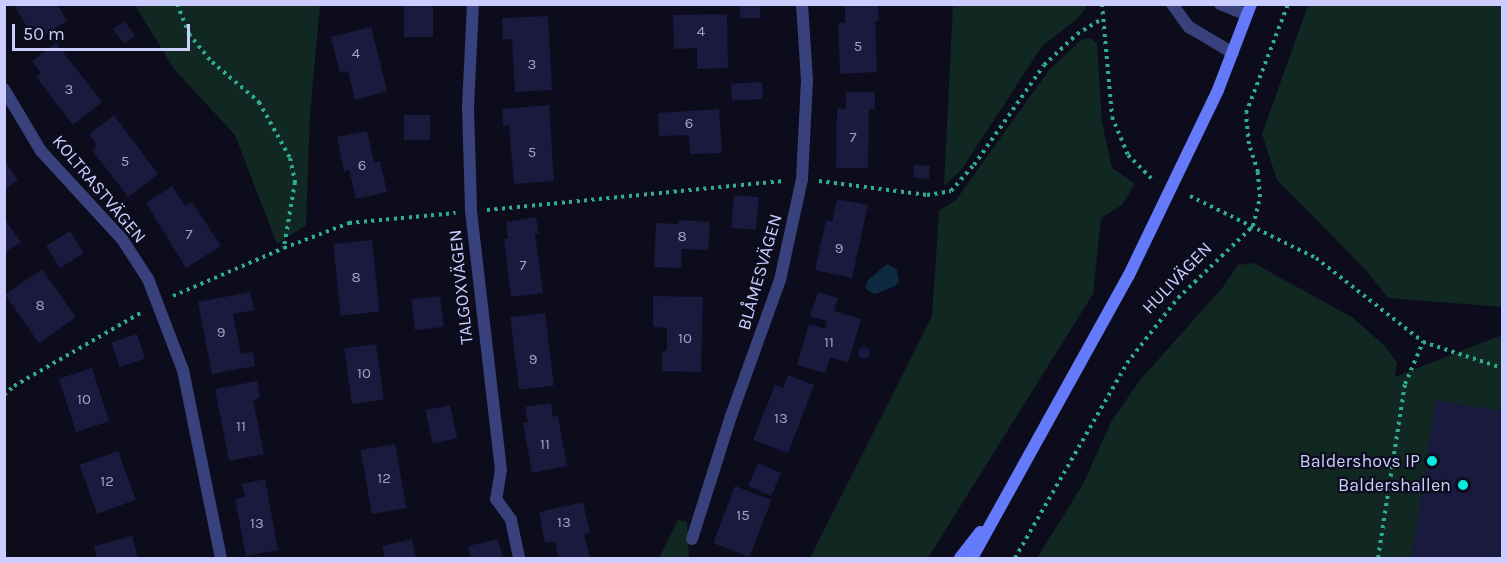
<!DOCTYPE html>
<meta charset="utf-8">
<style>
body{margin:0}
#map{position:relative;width:1507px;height:563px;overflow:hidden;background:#0c0c1d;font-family:Karla,sans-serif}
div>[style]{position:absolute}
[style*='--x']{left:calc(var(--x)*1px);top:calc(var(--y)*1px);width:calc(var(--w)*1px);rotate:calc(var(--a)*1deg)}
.green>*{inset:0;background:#102722}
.water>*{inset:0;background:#0d2a41}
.building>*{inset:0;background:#1a193e;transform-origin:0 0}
.round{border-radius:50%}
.path>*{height:4px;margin-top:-2px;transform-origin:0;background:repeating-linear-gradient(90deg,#30ac8f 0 3px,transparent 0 7.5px)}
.service>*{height:12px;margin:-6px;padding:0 6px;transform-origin:6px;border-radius:6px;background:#38417b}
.minor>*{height:12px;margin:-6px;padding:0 6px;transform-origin:6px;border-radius:6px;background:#38417b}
.tertiary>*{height:12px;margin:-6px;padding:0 6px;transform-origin:6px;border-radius:6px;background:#38417b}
.secondary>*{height:12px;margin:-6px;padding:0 6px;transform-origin:6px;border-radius:6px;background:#647afb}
.dots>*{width:16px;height:16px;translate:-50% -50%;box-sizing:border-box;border:3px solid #0c0c1d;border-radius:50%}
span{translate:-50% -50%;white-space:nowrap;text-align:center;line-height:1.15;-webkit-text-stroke:4.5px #0c0c1d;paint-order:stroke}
.number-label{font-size:15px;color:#9ea0ce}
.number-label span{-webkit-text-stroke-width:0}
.street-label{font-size:18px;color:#cacdfe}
.poi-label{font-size:18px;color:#cacdfe}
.right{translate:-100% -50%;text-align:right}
.frame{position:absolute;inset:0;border:6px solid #cacdfe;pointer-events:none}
.scale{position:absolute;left:12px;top:24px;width:178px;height:27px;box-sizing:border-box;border:3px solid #cacdfe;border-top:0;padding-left:8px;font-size:18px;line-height:21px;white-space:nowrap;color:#cacdfe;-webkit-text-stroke:4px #0c0c1d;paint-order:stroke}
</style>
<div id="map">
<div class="green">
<i style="clip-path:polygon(135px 5px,320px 5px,310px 115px,306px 225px,277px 244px,235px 135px,174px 69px)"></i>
<i style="clip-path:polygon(953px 5px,1088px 5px,1077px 19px,1042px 46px,962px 169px,944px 186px)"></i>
<i style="clip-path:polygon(1308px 5px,1502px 5px,1502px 307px,1388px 298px,1365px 269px,1277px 180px,1262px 134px)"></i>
<i style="clip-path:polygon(1090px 38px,1097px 43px,1102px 122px,1112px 168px,1135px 184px,1122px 205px,1101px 218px,1093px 294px,928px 558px,810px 558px,932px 316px,939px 211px,956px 200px,1049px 70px,1081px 40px)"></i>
<i style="clip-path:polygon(1254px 263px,1353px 318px,1385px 346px,1397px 363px,1395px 377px,1502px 335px,1502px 558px,1037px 558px,1082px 486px,1111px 422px,1140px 380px,1223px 287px,1238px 265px)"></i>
<i style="clip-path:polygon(678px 520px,687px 522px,689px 558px,659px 558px)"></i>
</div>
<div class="water">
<i style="clip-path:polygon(887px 264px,897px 270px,899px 281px,895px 286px,875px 294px,868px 291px,865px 286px,868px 280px)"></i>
</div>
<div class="building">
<i style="clip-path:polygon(13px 4px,57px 4px,67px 21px,36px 41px)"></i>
<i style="left:404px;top:4px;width:29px;height:33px"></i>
<i style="left:740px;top:4px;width:20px;height:14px"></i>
<i style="clip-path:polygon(878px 5px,879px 21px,875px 21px,877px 72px,840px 74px,838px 23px,845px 23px,845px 6px)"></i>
<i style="clip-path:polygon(727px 14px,728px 68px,697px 69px,697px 48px,674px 49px,673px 15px)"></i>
<i style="clip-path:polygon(548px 16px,552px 90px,515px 92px,512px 39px,503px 39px,502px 18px)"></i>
<i style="left:124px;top:21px;width:18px;height:14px;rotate:52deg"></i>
<i style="clip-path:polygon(371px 27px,387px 91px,355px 100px,348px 71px,340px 73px,331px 37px)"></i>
<i style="clip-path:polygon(56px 43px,102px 102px,73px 125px,36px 77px,41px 73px,32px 61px)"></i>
<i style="left:762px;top:82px;width:17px;height:31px;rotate:87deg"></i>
<i style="clip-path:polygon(846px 92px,875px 92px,875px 109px,869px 109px,868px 168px,836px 168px,837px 108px,846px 109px)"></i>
<i style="clip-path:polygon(549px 105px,554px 181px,514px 184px,509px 125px,503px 126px,502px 109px)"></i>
<i style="clip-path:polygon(719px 109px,722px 153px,690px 154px,689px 135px,659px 136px,658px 113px)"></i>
<i style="clip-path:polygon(114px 115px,158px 174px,128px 197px,92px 150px,97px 145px,89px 134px)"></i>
<i style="left:404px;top:115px;width:26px;height:25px"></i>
<i style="clip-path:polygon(367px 131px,374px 162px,380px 161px,387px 192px,356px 199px,349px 170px,344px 172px,337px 137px)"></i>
<i style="clip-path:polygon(7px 164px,18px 180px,4px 190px,4px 166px)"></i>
<i style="left:914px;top:165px;width:16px;height:13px;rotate:4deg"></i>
<i style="clip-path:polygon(172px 186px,185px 206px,192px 202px,221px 246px,186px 268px,146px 203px)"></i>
<i style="left:734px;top:195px;width:25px;height:33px;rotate:5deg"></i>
<i style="clip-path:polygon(837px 199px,868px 205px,852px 278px,815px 270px,826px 220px,832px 222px)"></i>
<i style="clip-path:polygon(536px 217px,539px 234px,535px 234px,543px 293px,511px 297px,504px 239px,508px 239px,506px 222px)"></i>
<i style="clip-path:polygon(4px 218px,21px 242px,4px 253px)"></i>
<i style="clip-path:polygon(679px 220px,710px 222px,708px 250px,682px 249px,681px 268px,654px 267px,656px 223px,679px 224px)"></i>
<i style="left:70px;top:231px;width:26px;height:28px;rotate:58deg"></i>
<i style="left:372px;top:240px;width:72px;height:39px;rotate:84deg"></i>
<i style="left:42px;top:269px;width:59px;height:45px;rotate:55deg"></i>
<i style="clip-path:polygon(250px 292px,254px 310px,233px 314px,241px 354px,253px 352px,255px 366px,212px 374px,198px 302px)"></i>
<i style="clip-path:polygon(818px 292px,838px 298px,834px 311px,861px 319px,848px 363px,830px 357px,825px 373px,797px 365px,809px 324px,825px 329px,827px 321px,810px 316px)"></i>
<i style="left:440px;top:296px;width:31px;height:29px;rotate:83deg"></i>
<i style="clip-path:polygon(653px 296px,703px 297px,701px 372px,662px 371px,662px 351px,667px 351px,667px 328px,653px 327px)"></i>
<i style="left:545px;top:313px;width:73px;height:35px;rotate:83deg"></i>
<i style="left:137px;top:334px;width:26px;height:27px;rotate:72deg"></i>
<i style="left:376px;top:344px;width:56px;height:32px;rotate:82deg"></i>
<i class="round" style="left:858px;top:347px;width:12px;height:12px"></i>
<i style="left:92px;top:368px;width:56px;height:35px;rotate:72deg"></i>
<i style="clip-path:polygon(788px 375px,814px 385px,788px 453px,753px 440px,775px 385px,783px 388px)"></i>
<i style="clip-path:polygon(257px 381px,260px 398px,253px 400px,264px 454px,229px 461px,215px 389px)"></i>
<i style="clip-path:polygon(1436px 401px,1502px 411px,1502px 558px,1412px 558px)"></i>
<i style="clip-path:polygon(551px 403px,553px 417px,558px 416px,567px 466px,532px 473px,523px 423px,528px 422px,525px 407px)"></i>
<i style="left:450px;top:405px;width:34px;height:25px;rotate:78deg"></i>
<i style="left:395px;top:444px;width:65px;height:35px;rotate:80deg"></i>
<i style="left:118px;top:451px;width:52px;height:41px;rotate:70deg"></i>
<i style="left:758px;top:463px;width:25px;height:25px;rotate:23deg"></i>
<i style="clip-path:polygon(265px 479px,278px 550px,246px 556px,235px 499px,245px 497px,242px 484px)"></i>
<i style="left:735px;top:486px;width:39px;height:61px;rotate:21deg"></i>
<i style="clip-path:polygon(583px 502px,590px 533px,584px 535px,590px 558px,558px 558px,555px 541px,545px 543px,539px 512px)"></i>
<i style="clip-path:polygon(132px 536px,138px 558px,97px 558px,94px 546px)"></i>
<i style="clip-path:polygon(412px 539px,416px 558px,385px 558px,382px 546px)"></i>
<i style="clip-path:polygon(498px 539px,503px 558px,471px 558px,468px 546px)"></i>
</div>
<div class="path">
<i style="--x:177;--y:4;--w:32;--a:68"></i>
<i style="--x:189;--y:34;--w:36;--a:51"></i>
<i style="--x:212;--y:62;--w:62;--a:40.4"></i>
<i style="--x:259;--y:102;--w:64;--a:61"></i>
<i style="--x:290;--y:158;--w:25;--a:78"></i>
<i style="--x:295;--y:182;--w:66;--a:99.6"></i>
<i style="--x:1102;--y:4;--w:113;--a:84.9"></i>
<i style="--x:1112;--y:117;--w:41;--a:67.2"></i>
<i style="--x:1128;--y:155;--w:33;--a:45"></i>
<i style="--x:819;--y:181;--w:109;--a:7.4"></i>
<i style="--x:927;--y:195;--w:24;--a:-9"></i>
<i style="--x:951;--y:191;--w:35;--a:-49"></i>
<i style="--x:974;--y:165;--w:122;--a:-55"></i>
<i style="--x:1044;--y:65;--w:45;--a:-43.2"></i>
<i style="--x:1077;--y:34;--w:29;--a:-31"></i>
<i style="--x:1190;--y:196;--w:140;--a:26.2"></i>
<i style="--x:1316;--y:258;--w:136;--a:38.1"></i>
<i style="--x:1423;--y:342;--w:83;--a:18.2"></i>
<i style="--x:487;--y:210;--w:298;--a:-5.6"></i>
<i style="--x:173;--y:296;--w:121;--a:-23.4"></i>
<i style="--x:284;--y:248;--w:70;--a:-21"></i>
<i style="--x:349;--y:223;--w:107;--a:-5.3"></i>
<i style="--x:4;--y:395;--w:13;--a:-42"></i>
<i style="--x:14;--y:386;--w:148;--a:-30"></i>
<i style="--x:1015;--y:558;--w:225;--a:-60.1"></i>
<i style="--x:1127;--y:363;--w:83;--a:-51.9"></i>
<i style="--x:1178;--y:298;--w:104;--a:-43.8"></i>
<i style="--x:1253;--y:226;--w:30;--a:-76"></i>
<i style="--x:1260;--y:197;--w:25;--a:-95"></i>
<i style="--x:1258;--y:172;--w:29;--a:-108"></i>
<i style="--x:1249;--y:144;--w:31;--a:-96"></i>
<i style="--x:1246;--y:113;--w:117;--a:-68.9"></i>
<i style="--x:1378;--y:558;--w:176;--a:-81.2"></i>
<i style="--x:1405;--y:384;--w:46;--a:-66.8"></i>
</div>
<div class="service">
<i style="--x:692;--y:539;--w:129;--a:-72.4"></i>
</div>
<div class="minor">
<i style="--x:473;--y:4;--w:103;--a:92.8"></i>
<i style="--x:468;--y:107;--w:104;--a:88.3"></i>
<i style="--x:471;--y:211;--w:260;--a:83.4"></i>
<i style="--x:501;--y:469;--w:30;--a:99"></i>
<i style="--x:496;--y:499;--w:26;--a:54"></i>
<i style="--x:511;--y:520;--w:39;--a:78"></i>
<i style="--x:4;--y:89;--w:72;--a:59.2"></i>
<i style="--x:41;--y:151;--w:120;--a:47.4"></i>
<i style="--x:122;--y:239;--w:48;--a:57"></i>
<i style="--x:148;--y:279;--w:97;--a:69"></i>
<i style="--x:183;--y:370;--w:192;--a:78.6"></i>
<i style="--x:731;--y:416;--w:145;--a:-70.2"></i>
<i style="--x:780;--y:280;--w:103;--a:-77.7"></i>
<i style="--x:802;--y:179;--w:99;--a:-87.1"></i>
<i style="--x:807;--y:80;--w:76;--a:-93.8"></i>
</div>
<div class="tertiary">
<i style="--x:1172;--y:4;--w:29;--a:54"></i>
<i style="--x:1189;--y:27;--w:51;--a:30.6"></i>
<i style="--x:1220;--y:4;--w:29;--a:22"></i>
</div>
<div class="secondary">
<i style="--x:960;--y:558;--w:33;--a:-52"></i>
<i style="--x:972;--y:558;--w:324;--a:-61"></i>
<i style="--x:1129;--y:275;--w:205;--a:-64.3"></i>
<i style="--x:1218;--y:90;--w:92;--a:-69"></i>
</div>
<div class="dots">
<i style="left:1432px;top:461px;background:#07eddd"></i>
<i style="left:1463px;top:485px;background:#07eddd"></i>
</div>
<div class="number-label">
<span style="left:701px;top:32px">4</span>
<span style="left:858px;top:47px">5</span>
<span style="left:356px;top:54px">4</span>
<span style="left:532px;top:65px">3</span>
<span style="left:69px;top:90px">3</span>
<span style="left:689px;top:124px">6</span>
<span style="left:853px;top:138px">7</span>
<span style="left:532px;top:153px">5</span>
<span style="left:125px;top:162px">5</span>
<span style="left:362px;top:166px">6</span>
<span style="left:189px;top:235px">7</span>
<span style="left:682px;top:237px">8</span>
<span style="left:839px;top:249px">9</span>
<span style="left:523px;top:266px">7</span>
<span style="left:356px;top:278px">8</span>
<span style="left:40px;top:306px">8</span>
<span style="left:221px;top:333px">9</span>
<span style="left:685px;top:339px">10</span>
<span style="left:829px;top:343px">11</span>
<span style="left:533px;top:360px">9</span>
<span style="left:364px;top:374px">10</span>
<span style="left:84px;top:400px">10</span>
<span style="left:781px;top:419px">13</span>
<span style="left:241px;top:427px">11</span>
<span style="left:545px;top:445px">11</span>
<span style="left:384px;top:479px">12</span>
<span style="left:107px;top:482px">12</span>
<span style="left:743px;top:516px">15</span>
<span style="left:564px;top:523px">13</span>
<span style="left:257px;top:524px">13</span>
</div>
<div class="street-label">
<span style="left:99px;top:189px;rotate:50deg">KOLTRASTVÄGEN</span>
<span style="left:760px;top:272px;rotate:-74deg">BLÅMESVÄGEN</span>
<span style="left:1177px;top:278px;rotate:-46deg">HULIVÄGEN</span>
<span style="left:461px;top:287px;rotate:-96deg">TALGOXVÄGEN</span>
</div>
<div class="poi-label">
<span class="right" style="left:1420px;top:461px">Baldershovs IP</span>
<span class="right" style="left:1451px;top:485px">Baldershallen</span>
</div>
<div class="frame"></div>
<div class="scale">50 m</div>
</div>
